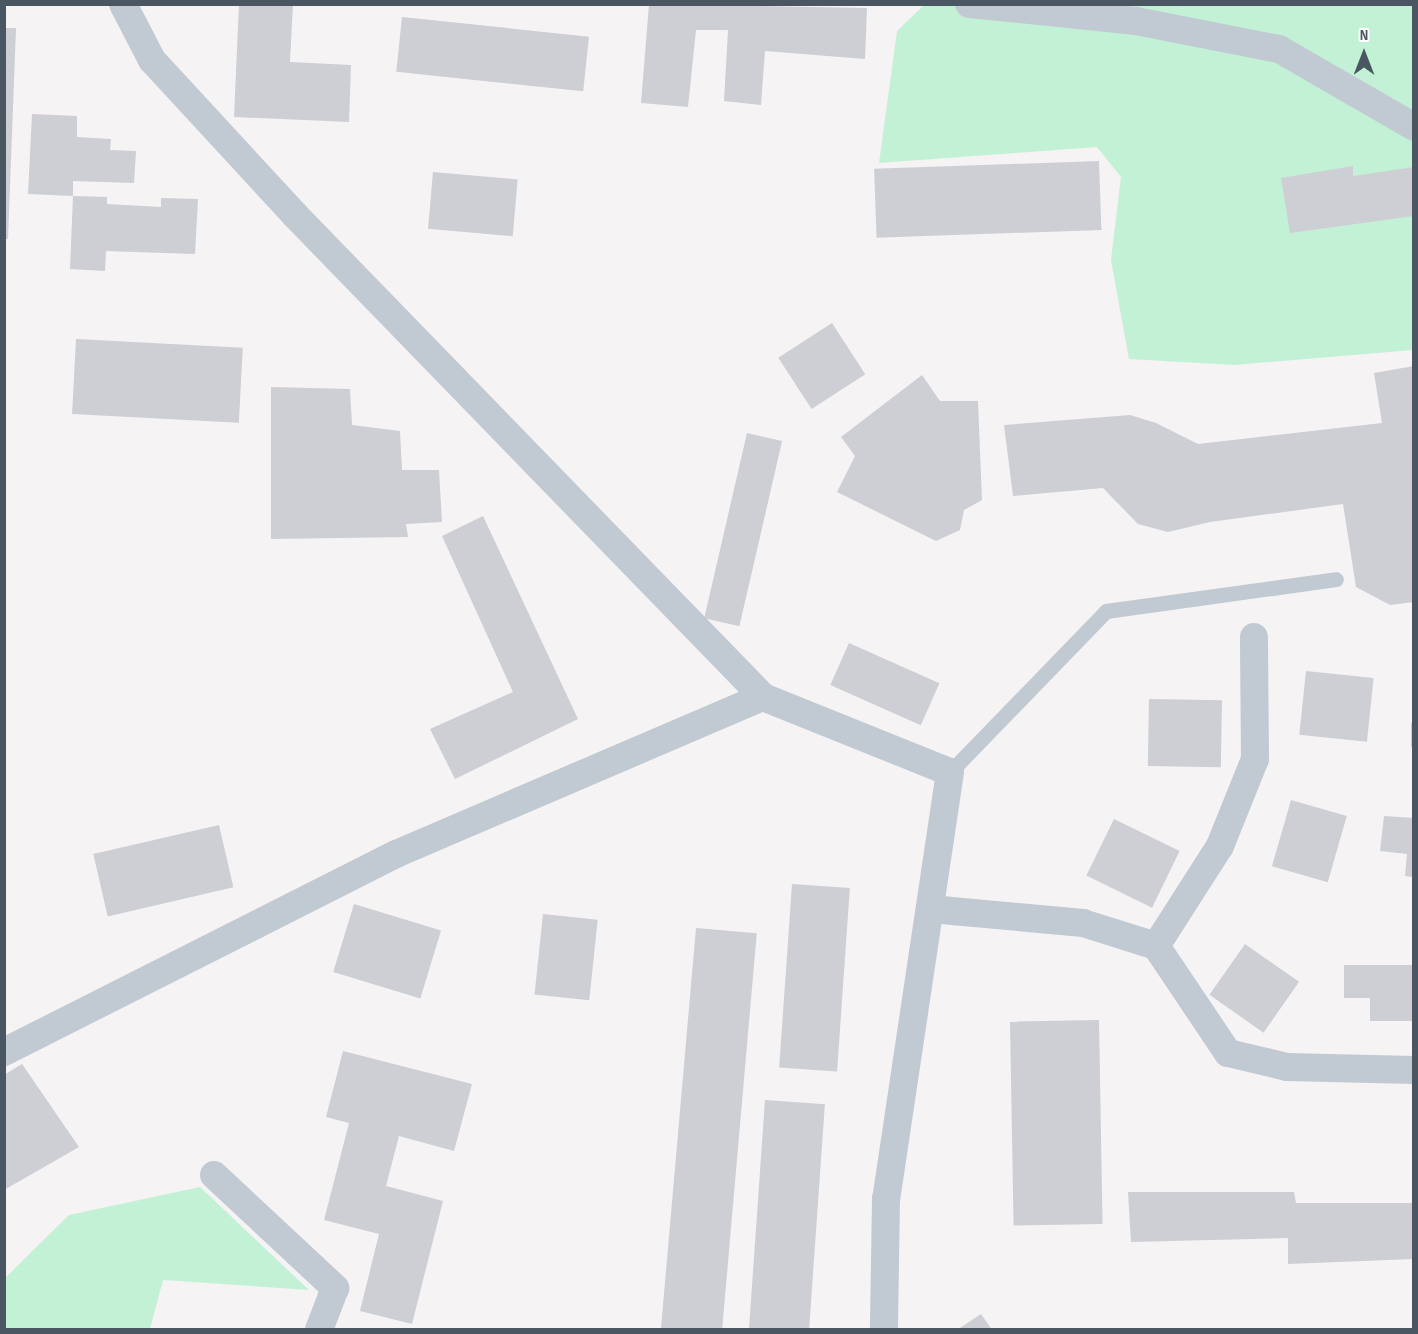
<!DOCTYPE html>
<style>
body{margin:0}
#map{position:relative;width:1418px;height:1334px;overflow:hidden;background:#f5f3f3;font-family:"Sofia Sans Condensed",sans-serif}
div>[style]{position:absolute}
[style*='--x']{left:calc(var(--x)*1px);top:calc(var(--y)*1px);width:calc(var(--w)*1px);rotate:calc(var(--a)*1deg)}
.green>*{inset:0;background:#c3f1d5}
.building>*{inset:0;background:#cdcfd5;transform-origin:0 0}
.service>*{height:15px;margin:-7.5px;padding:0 7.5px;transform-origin:7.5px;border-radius:7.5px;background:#c1cad2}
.minor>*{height:28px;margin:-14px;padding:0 14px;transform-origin:14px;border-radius:14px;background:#c1cad2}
span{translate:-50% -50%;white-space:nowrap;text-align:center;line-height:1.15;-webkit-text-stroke:5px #fff;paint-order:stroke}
.frame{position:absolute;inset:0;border:6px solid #4a5661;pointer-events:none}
.north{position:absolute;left:1334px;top:24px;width:60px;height:60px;-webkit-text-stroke:4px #fff;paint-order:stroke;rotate:0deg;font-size:16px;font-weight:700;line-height:24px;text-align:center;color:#4a5661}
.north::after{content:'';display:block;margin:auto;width:21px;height:27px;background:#4a5661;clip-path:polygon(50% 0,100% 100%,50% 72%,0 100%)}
</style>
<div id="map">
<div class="green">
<i style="clip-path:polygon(924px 5px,1413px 5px,1413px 350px,1234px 365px,1129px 359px,1111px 260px,1121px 177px,1097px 147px,879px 163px,897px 31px)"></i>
<i style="clip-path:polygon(200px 1187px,309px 1290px,163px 1280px,150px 1329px,5px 1329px,5px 1278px,69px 1215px)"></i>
</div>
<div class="building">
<i style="clip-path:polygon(239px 4px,293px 4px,290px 62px,351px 65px,349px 122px,234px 117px)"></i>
<i style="clip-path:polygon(649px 4px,867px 8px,865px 59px,765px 51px,761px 105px,724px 101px,728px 30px,696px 30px,688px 107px,641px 103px)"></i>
<i style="left:402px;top:17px;width:188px;height:55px;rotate:6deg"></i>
<i style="clip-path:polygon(4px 28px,16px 28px,8px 239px,4px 239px)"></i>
<i style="clip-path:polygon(32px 114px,77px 116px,77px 137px,111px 139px,110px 150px,136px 151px,134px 183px,73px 181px,73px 196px,28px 194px)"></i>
<i style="left:1099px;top:161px;width:69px;height:225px;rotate:88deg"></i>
<i style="clip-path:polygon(1353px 166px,1353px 176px,1414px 167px,1414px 216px,1290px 233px,1281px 178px)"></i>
<i style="left:433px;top:172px;width:85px;height:57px;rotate:5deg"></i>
<i style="clip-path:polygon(73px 196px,107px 197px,107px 204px,161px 207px,161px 198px,198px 199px,195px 254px,106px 251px,105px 271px,70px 269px)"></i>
<i style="left:832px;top:323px;width:61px;height:64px;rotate:57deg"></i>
<i style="left:76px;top:339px;width:167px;height:75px;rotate:3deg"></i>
<i style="clip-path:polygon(1414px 366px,1414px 602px,1390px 605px,1356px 587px,1343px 504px,1210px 522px,1168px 532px,1138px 524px,1103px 488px,1013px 496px,1004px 425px,1130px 415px,1156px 423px,1198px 444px,1382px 423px,1374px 373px)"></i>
<i style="clip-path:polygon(922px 375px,940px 401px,978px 401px,982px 500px,964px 510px,960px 530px,936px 541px,837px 492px,855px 456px,841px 437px)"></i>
<i style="clip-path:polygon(271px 387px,350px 389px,352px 425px,400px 431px,402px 470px,439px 470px,442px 522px,406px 524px,408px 537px,271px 539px)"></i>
<i style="left:747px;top:433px;width:36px;height:190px;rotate:13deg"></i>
<i style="clip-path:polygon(483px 516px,578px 719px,455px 779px,430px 729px,513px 692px,442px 536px)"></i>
<i style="left:849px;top:643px;width:99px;height:46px;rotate:24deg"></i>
<i style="left:1306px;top:671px;width:68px;height:64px;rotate:6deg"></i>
<i style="left:1149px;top:699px;width:73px;height:67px;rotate:1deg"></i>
<i style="left:1411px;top:723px;width:3px;height:24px"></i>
<i style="left:1291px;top:800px;width:58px;height:69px;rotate:16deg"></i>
<i style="clip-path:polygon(1384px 816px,1414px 818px,1414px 877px,1405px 876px,1407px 854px,1380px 851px)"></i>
<i style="left:1114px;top:819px;width:73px;height:63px;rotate:26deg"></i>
<i style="left:219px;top:825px;width:64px;height:129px;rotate:77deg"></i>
<i style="left:792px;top:884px;width:58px;height:184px;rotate:4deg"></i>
<i style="left:354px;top:904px;width:91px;height:71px;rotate:17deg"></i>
<i style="left:543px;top:914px;width:55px;height:81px;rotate:6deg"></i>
<i style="left:696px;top:928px;width:61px;height:404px;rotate:5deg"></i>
<i style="left:1245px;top:944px;width:66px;height:62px;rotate:35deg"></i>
<i style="clip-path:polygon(1344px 965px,1414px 965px,1414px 1021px,1370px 1021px,1370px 998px,1344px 998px)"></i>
<i style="left:1099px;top:1020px;width:204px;height:89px;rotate:89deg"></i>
<i style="clip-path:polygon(343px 1051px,472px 1084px,454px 1151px,399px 1136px,386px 1186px,443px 1201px,412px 1324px,360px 1311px,379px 1234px,324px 1220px,349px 1123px,326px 1117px)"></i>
<i style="clip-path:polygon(22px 1064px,79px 1147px,4px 1190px,4px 1075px)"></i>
<i style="left:765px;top:1100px;width:60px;height:230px;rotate:4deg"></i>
<i style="clip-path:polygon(1128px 1192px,1294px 1192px,1296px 1203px,1414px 1203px,1414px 1259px,1288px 1264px,1288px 1238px,1131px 1242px)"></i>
<i style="clip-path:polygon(981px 1314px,992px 1330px,957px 1330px)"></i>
</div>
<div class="service">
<i style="--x:950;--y:772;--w:224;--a:-45.9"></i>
<i style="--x:1106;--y:611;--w:232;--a:-7.9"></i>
</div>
<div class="minor">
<i style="--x:123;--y:4;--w:63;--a:62.6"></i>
<i style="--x:152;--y:60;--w:211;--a:47.3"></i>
<i style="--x:295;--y:215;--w:672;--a:45.84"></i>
<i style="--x:763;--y:697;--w:201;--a:21.9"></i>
<i style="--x:950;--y:772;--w:431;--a:98.5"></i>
<i style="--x:886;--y:1198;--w:132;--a:90.9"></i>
<i style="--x:969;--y:4;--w:168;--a:5.8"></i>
<i style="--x:1136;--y:21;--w:146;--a:11.1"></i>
<i style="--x:1279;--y:49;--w:156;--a:30"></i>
<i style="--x:930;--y:909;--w:154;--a:5.2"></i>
<i style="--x:1083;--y:923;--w:77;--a:17.5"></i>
<i style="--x:1156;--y:946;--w:129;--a:56.1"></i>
<i style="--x:1228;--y:1053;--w:61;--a:13.3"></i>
<i style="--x:1287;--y:1067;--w:127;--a:1.4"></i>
<i style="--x:1156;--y:946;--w:119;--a:-57.4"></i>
<i style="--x:1220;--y:846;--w:94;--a:-68.1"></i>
<i style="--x:1255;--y:759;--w:122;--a:-90.5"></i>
<i style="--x:4;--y:1052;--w:439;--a:-26.8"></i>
<i style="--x:396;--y:854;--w:399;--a:-23.2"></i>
<i style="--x:214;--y:1175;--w:166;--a:43"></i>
<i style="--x:335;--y:1288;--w:45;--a:110.9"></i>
</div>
<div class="frame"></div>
<div class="north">N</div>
</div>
